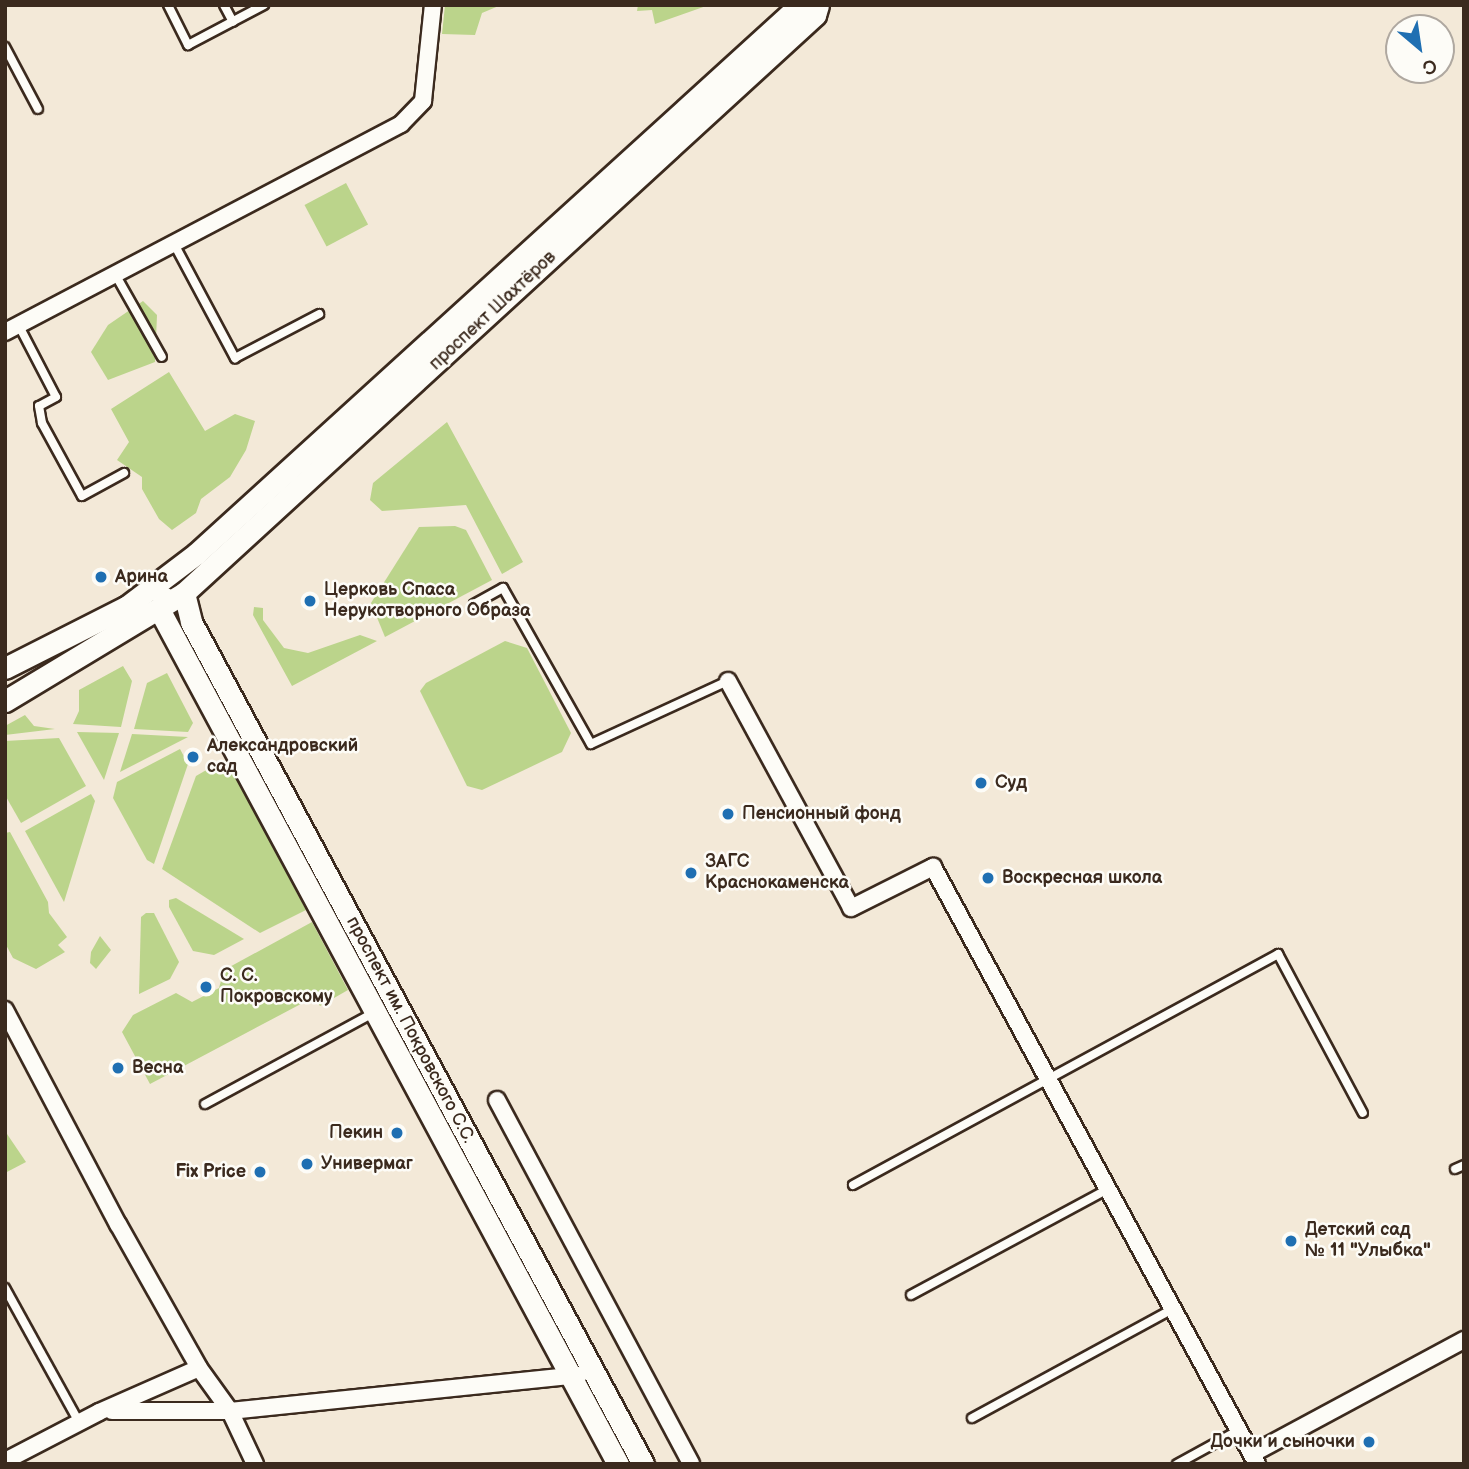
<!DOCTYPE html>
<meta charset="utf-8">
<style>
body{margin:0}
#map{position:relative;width:1469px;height:1469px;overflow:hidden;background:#f3e9d8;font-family:"Balsamiq Sans",sans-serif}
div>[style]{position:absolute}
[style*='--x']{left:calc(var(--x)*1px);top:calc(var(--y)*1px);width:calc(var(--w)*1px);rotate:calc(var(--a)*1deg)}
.green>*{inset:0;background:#bbd48b;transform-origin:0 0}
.roads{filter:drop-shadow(2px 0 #3b2a1e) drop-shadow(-2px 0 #3b2a1e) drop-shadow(0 2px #3b2a1e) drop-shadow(0 -2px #3b2a1e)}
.lane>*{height:8px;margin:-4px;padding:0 4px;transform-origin:4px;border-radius:4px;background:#fdfcf7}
.street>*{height:16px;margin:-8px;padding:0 8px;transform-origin:8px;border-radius:8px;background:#fdfcf7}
.secondary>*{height:21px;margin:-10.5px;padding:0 10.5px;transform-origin:10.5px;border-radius:10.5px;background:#fdfcf7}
.dots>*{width:19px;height:19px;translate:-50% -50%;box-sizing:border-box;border:4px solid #fdfcf7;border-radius:50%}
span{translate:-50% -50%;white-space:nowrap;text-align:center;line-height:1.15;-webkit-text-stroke:5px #fdfcf7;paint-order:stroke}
.street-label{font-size:18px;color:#3b2a1e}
.poi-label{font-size:18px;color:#3b2a1e;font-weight:700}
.left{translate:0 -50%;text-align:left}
.right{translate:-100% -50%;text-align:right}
.frame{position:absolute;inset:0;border:7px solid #3b2a1e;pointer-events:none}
.north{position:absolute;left:1385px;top:14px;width:70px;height:70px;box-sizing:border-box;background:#fdfcf7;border:2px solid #afa8a0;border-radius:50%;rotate:151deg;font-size:19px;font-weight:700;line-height:28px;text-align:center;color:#3b2a1e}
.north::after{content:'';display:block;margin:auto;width:24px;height:32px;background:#1f6fb2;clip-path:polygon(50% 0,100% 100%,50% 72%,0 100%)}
</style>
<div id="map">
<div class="green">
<i style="clip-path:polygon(445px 5px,501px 5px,482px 13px,475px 35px,442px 34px)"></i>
<i style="clip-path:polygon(638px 5px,709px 5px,655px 24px,652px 10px,637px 11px)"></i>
<i style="left:346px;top:183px;width:47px;height:47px;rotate:62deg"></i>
<i style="clip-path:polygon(143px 301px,157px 315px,155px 362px,108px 380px,91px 352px,108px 325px)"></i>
<i style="clip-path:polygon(169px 372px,205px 431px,235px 414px,255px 421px,246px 450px,230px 477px,201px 499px,196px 513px,172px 530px,159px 519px,142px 489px,142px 477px,117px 460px,129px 442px,111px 409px)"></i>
<i style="clip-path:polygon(447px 422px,523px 562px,502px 574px,466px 505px,382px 511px,370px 500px,373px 483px)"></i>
<i style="clip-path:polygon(455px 526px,466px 530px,492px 580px,385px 637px,371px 603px,419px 527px)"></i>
<i style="clip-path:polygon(254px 607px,263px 608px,263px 620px,284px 648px,308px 653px,360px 635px,377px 641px,292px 686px,253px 615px)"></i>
<i style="clip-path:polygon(505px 641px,527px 648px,571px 733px,562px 752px,482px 790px,467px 786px,420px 691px,426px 683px)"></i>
<i style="clip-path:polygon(123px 666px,132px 681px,121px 727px,73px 724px,79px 711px,79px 690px)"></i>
<i style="clip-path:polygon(167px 673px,193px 723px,188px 732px,134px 729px,147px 683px)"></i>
<i style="clip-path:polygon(25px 715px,34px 726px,55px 729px,5px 735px,5px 726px)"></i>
<i style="clip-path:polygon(77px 732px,119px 733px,104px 780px)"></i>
<i style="clip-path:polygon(132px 734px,188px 737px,120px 772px)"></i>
<i style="clip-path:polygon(59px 738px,86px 786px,21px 823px,5px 795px,5px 741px)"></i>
<i style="clip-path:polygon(180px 749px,188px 764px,154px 864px,147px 860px,113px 798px,117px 782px)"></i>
<i style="clip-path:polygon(215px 765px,233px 772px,306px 910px,260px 933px,162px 869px,196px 776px)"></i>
<i style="clip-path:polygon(91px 794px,95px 801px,64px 902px,25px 831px)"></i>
<i style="clip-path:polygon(10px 832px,48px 902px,49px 913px,67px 937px,58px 945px,65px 952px,36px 969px,13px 958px,5px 943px,5px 833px)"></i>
<i style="clip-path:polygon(176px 898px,244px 939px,214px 955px,193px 951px,169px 907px,169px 900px)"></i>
<i style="clip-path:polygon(146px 913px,154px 913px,179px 962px,170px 979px,139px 994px,141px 917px)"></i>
<i style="clip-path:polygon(312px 922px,348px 990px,320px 1006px,314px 997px,150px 1084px,122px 1032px,133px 1015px,176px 993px,192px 1002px,219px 988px,224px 970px)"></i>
<i style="clip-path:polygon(100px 936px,111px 950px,96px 969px,90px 963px,91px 952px)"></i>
<i style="clip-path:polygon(5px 1131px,26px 1162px,5px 1173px)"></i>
</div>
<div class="roads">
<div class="lane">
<i style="--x:168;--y:5;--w:45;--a:63.4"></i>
<i style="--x:188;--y:45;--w:86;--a:-27.8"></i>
<i style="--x:224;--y:5;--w:19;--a:62"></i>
<i style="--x:5;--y:47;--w:70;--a:62"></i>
<i style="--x:173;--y:242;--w:132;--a:61.9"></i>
<i style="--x:235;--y:358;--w:95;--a:-27.6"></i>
<i style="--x:115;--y:274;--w:95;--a:60.5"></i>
<i style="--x:18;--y:324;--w:82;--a:62.5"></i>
<i style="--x:56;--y:397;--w:19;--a:152"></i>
<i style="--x:39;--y:406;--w:17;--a:80"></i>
<i style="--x:42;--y:423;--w:83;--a:61.3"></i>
<i style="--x:82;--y:496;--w:48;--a:-28.7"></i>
<i style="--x:474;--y:604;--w:33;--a:-29"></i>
<i style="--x:503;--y:588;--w:179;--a:60.6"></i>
<i style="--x:591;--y:744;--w:151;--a:-24.7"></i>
<i style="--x:205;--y:1104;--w:191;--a:-28.4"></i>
<i style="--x:1455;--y:1169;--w:10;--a:-24"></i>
<i style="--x:853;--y:1185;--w:484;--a:-28.5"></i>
<i style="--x:1278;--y:954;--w:180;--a:61.9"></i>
<i style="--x:5;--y:1288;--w:153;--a:61.1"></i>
<i style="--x:911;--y:1295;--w:224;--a:-28.3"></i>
<i style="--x:972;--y:1418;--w:229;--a:-28.5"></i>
<i style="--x:1177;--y:1464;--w:71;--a:-28.7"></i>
</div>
<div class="street">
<i style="--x:5;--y:332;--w:447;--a:-27.7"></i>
<i style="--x:401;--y:124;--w:32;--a:-46"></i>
<i style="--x:423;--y:101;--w:97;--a:-84.1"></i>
<i style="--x:728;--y:681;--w:258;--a:61.5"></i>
<i style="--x:851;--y:908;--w:92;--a:-26.6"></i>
<i style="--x:933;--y:867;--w:679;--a:61.51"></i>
<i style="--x:5;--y:1010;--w:242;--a:62.2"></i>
<i style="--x:118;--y:1224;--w:165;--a:60.6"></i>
<i style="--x:199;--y:1368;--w:53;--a:54.2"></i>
<i style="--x:230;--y:1411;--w:351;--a:-5.9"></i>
<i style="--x:497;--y:1100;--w:412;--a:61.9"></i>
<i style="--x:112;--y:1411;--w:118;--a:0"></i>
<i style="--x:230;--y:1411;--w:59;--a:64.7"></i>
<i style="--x:1252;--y:1454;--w:241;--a:-28.3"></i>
<i style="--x:5;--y:1461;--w:106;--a:-27.5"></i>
<i style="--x:99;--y:1412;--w:109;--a:-23.7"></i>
</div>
<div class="secondary">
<i style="--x:184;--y:593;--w:30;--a:76"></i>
<i style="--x:191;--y:622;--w:956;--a:61.77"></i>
<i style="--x:165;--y:598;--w:14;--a:111"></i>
<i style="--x:160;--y:611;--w:968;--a:61.77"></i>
<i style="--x:5;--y:668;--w:136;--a:-26.8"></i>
<i style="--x:126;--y:607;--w:88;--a:-37.1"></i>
<i style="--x:196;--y:554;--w:816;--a:-42.27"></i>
<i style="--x:5;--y:701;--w:209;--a:-31.1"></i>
<i style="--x:184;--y:593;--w:856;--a:-42.49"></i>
<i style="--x:815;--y:15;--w:10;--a:-73"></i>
</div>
</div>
<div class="dots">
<i style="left:101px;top:577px;background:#1f6fb2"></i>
<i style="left:310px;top:601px;background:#1f6fb2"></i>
<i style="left:193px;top:757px;background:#1f6fb2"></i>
<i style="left:981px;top:783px;background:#1f6fb2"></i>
<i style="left:728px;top:814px;background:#1f6fb2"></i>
<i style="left:691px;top:873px;background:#1f6fb2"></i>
<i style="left:988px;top:878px;background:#1f6fb2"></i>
<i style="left:206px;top:987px;background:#1f6fb2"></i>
<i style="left:118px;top:1068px;background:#1f6fb2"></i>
<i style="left:397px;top:1133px;background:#1f6fb2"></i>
<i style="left:307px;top:1164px;background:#1f6fb2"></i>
<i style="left:260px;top:1172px;background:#1f6fb2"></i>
<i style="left:1291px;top:1241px;background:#1f6fb2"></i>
<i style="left:1369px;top:1442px;background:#1f6fb2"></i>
</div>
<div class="street-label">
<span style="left:493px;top:311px;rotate:-43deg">проспект Шахтёров</span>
<span style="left:410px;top:1030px;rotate:62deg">проспект им. Покровского С.С.</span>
</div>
<div class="poi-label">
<span class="left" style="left:115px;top:577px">Арина</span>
<span class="left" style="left:324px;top:601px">Церковь Спаса<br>Нерукотворного Образа</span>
<span class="left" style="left:207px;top:757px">Александровский<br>сад</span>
<span class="left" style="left:995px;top:783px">Суд</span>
<span class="left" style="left:742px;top:814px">Пенсионный фонд</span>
<span class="left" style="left:705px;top:873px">ЗАГС<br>Краснокаменска</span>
<span class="left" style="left:1002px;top:878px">Воскресная школа</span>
<span class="left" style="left:220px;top:987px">С. С.<br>Покровскому</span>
<span class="left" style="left:132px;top:1068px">Весна</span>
<span class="right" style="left:383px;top:1133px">Пекин</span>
<span class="left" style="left:321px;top:1164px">Универмаг</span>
<span class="right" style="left:246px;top:1172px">Fix Price</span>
<span class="left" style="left:1305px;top:1241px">Детский сад<br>№ 11 "Улыбка"</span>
<span class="right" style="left:1355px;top:1442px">Дочки и сыночки</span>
</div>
<div class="frame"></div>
<div class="north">С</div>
</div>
